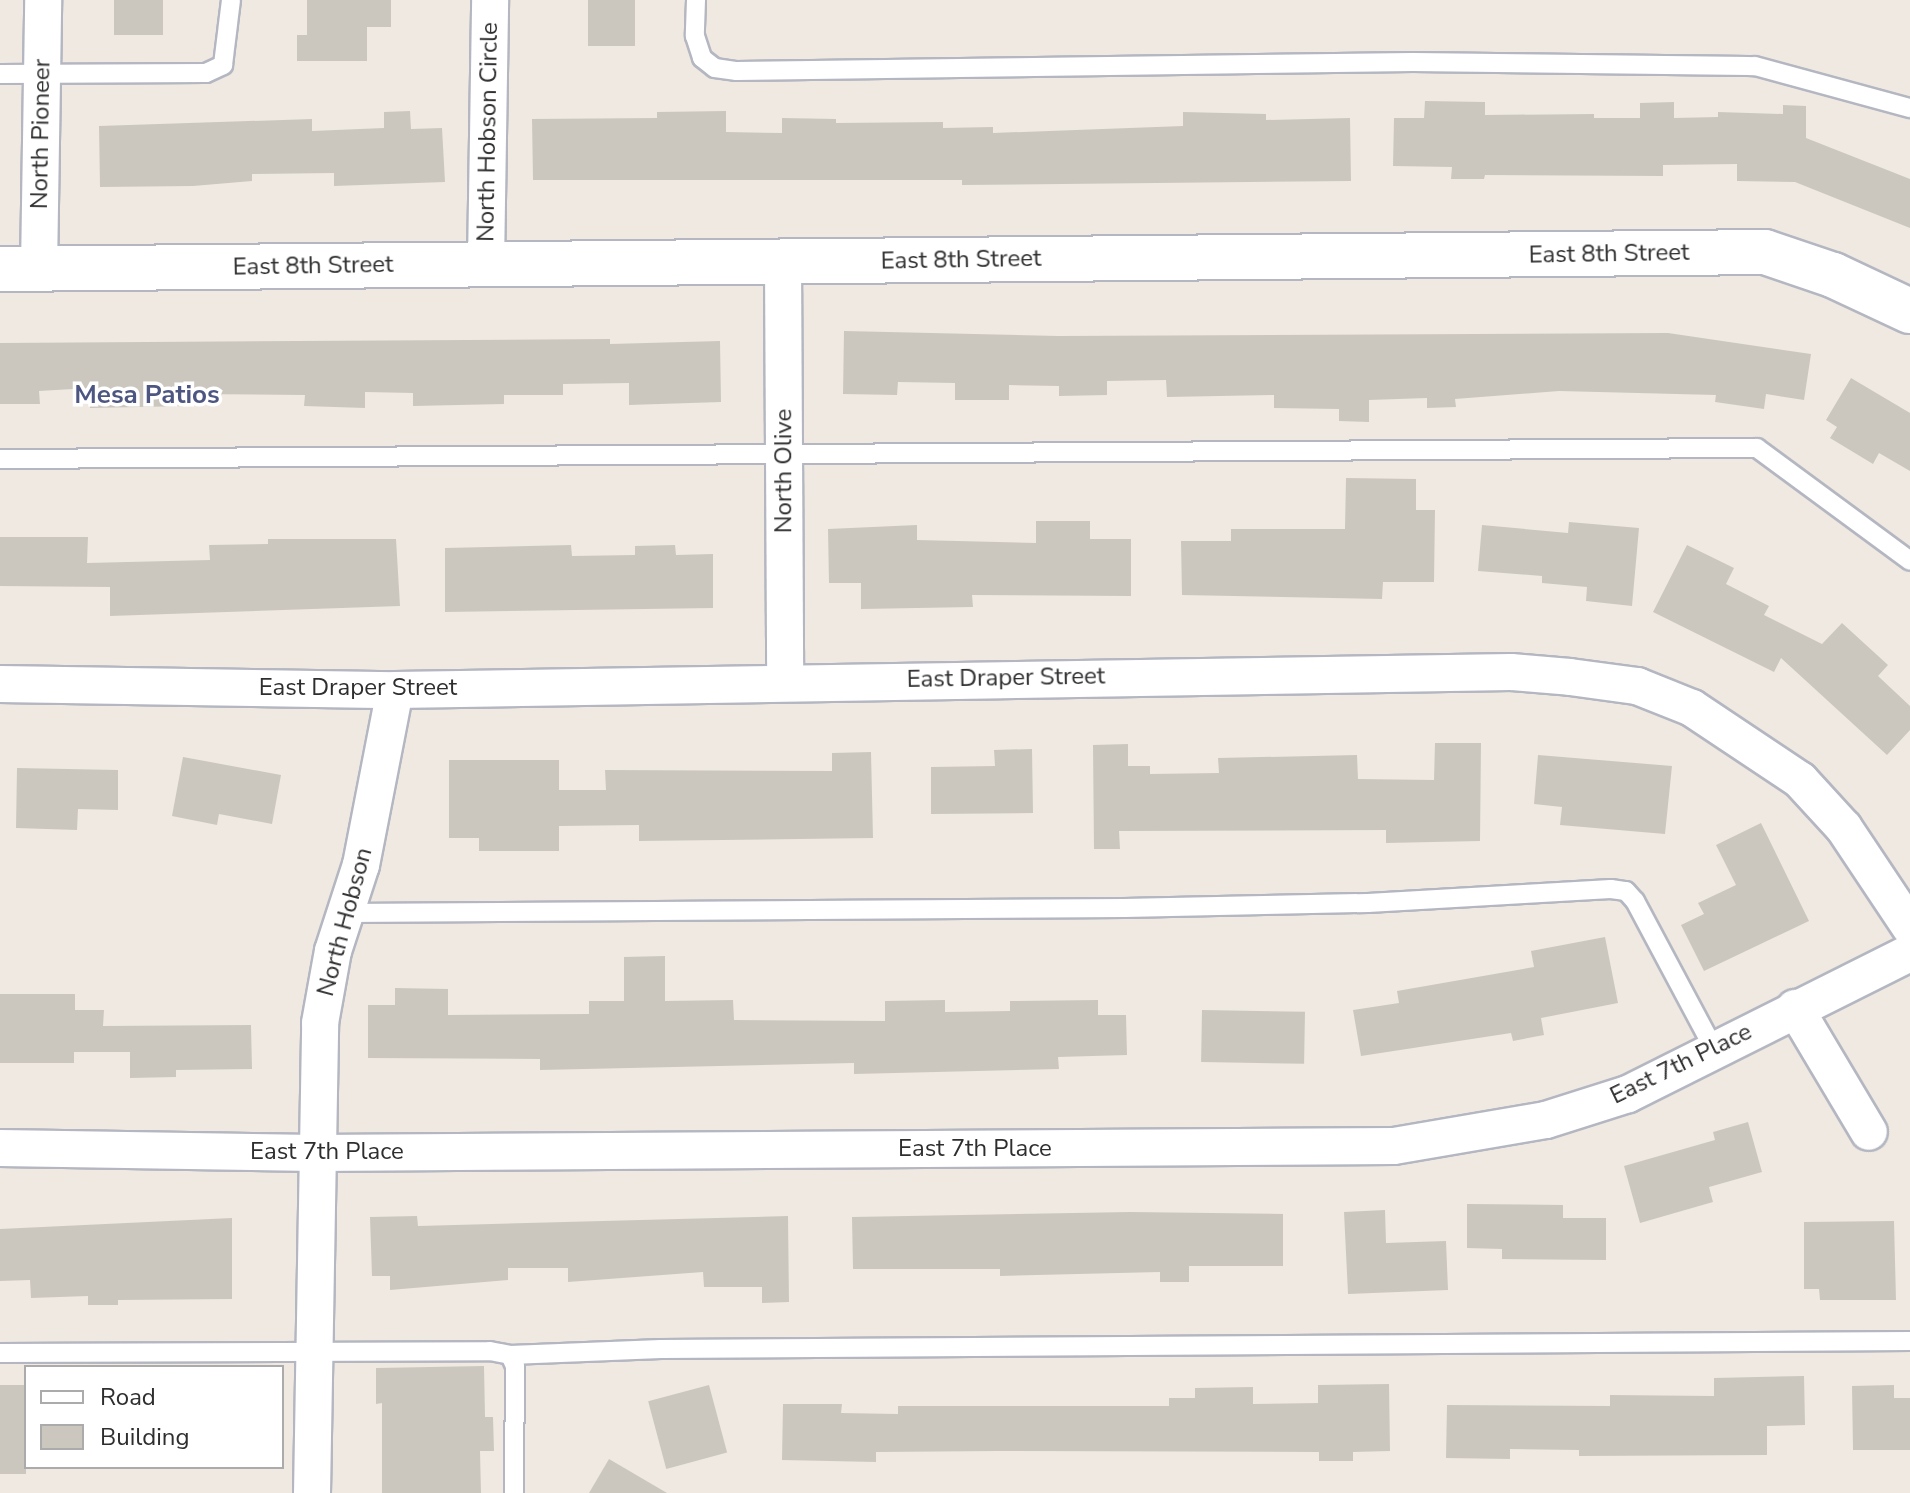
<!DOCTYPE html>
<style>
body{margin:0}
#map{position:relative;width:1910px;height:1493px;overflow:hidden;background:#efe9e1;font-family:"Nunito Sans",sans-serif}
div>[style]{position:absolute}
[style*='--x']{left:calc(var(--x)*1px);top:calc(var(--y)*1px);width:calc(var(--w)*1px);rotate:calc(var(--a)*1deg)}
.building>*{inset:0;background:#cbc7bf;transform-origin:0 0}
.roads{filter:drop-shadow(2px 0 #b4b7c1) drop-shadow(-2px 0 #b4b7c1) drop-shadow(0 2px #b4b7c1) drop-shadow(0 -2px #b4b7c1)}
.service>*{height:18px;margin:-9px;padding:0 9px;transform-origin:9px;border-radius:9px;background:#fff}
.minor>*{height:36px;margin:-18px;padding:0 18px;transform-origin:18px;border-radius:18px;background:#fff}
.tertiary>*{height:44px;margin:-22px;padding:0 22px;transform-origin:22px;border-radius:22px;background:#fff}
span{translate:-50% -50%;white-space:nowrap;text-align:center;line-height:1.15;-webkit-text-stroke:7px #fff;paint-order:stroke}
.street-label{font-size:24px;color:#2e2e2e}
.neighbourhood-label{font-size:26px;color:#4d5680;font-weight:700}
.legend{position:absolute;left:24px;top:1365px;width:260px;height:104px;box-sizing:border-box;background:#fff;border:2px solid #ababab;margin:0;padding:10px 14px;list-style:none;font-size:24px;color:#2e2e2e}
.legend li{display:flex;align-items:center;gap:16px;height:40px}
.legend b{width:40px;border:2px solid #ababab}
</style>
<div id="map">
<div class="building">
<i style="left:114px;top:0;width:49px;height:35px"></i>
<i style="clip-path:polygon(307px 0,391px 0,391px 27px,367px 27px,367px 61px,297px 61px,297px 35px,307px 35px)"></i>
<i style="left:588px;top:0;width:47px;height:46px"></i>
<i style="clip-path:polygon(1425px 101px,1485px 102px,1485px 115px,1594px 114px,1594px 118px,1640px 118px,1640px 103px,1674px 102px,1674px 118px,1718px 117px,1718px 112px,1783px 114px,1783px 105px,1806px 106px,1806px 138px,1910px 179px,1910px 228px,1795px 182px,1737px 181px,1737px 164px,1663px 165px,1663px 176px,1485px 175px,1484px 179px,1451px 179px,1452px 167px,1393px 166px,1394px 118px,1424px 118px)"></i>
<i style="clip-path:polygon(410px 111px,411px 129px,442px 128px,445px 182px,334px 186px,334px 173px,252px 174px,252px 181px,193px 186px,100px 187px,99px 126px,312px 119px,312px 131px,384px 128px,384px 112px)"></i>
<i style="clip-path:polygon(726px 111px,726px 132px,782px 133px,782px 118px,836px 119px,836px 123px,943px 122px,943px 128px,993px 127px,993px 133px,1183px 126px,1183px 112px,1266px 114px,1266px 120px,1350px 118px,1351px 181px,962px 185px,962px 180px,533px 180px,532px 119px,657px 118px,657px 112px)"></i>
<i style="clip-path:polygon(844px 331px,1058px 336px,1668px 333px,1811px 354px,1804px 400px,1766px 394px,1764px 409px,1715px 402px,1716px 395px,1559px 391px,1455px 399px,1456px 407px,1427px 408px,1427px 398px,1369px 400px,1369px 422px,1339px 421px,1339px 409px,1274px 408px,1274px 395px,1167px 397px,1166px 380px,1107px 381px,1107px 395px,1059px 396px,1059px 386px,1009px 385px,1009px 400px,955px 400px,955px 383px,898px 382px,897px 395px,843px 394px)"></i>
<i style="clip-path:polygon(610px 339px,610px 344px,720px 341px,721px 402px,629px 405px,629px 383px,563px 384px,563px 395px,504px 395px,504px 404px,413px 406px,413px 393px,365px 392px,365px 408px,304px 406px,305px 395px,189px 394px,189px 406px,90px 408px,90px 388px,39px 391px,40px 404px,0 404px,0 343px)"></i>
<i style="clip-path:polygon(1851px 378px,1910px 413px,1910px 471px,1879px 453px,1873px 464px,1830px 438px,1837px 427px,1826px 420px)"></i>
<i style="clip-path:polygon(1346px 478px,1416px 479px,1416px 510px,1435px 510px,1434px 582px,1383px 582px,1382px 599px,1182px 595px,1181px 541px,1231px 541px,1231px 529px,1345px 529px)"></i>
<i style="clip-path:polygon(1036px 521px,1090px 521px,1090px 539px,1131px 539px,1131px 596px,972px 595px,973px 607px,861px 609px,861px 583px,829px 583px,828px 529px,917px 525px,917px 540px,1036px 543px)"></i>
<i style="clip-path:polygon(1569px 522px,1639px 528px,1632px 606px,1586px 601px,1587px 587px,1542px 583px,1542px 576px,1478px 571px,1482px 525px,1568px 533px)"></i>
<i style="clip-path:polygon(0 537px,88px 537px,87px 563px,210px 560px,209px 545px,268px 544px,268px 539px,396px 539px,400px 606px,110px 616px,110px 587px,0 586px)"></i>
<i style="clip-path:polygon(571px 545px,572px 556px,635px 555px,635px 546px,675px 545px,676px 555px,713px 554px,713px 608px,445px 612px,445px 548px)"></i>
<i style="clip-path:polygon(1687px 545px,1734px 568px,1726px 584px,1769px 606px,1764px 615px,1822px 644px,1842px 623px,1888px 665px,1878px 676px,1910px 706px,1910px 730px,1887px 755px,1781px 658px,1774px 672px,1653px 612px)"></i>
<i style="clip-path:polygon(1435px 743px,1481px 743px,1480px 841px,1386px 843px,1386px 830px,1119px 831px,1120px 849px,1094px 849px,1093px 745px,1128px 744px,1128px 766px,1150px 766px,1150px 774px,1219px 773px,1218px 758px,1357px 755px,1358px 779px,1434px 780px)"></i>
<i style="clip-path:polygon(1032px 749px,1033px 813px,931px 814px,931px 767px,995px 766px,994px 750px)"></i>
<i style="clip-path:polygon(871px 752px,873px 838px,639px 841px,639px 825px,559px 826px,559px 851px,479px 851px,479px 838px,449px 838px,449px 760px,559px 760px,559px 790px,606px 790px,605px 770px,832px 771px,832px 753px)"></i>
<i style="clip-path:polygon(1538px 755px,1672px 766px,1665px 834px,1560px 825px,1562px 807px,1534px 804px)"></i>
<i style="clip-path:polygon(183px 757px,281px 775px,272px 824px,219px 814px,217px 825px,172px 816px)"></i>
<i style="clip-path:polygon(17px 768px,118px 770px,118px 810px,78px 809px,77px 830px,16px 828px)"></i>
<i style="clip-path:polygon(1761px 823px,1809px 921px,1704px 971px,1681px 925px,1704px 914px,1698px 903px,1736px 885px,1716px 845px)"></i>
<i style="clip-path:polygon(1605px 937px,1618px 1003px,1541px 1018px,1544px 1035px,1513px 1041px,1511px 1033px,1361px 1056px,1353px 1010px,1399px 1003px,1397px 991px,1534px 967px,1531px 951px)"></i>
<i style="clip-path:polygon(665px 956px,665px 1001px,733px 1000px,734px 1020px,885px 1021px,885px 1001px,945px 1000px,945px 1012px,1010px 1011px,1010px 1001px,1098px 1000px,1098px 1015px,1126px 1015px,1127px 1055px,1058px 1057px,1059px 1069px,854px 1074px,854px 1063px,540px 1070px,540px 1059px,368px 1058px,368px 1005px,395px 1005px,395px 988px,448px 989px,448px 1015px,589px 1014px,589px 1001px,624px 1001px,624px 957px)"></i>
<i style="clip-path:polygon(0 994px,75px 994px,75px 1010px,104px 1010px,103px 1026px,251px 1025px,252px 1069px,176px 1070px,176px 1077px,130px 1078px,130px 1052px,74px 1052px,74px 1063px,0 1063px)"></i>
<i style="left:1202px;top:1010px;width:103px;height:52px;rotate:1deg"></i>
<i style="clip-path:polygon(1748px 1122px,1762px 1172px,1709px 1187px,1713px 1202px,1640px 1223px,1624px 1166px,1715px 1140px,1713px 1132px)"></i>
<i style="clip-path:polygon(1467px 1204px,1563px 1205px,1563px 1218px,1606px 1218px,1606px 1260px,1502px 1259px,1502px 1249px,1467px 1248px)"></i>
<i style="clip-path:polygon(1385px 1210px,1386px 1243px,1446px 1241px,1448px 1290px,1348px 1294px,1344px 1212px)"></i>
<i style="clip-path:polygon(1130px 1212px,1283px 1214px,1283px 1266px,1189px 1266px,1189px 1282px,1160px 1282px,1160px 1272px,1000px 1276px,1000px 1269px,853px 1269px,852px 1217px)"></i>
<i style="clip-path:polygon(417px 1216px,418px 1226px,788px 1216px,789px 1302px,762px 1303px,762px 1287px,704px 1287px,703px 1272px,568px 1282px,568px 1268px,508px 1268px,508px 1280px,390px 1290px,390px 1276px,372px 1276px,370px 1217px)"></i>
<i style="clip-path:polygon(232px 1218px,232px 1299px,118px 1300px,118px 1305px,88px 1305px,88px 1296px,31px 1298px,30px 1280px,0 1281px,0 1229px)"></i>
<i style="clip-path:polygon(1894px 1221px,1896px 1300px,1820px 1300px,1819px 1289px,1804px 1289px,1804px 1222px)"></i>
<i style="clip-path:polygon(484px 1366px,485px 1417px,493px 1417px,494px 1451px,480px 1451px,481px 1493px,382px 1493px,382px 1403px,376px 1404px,376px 1368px)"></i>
<i style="clip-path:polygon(1804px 1376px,1805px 1425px,1767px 1426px,1767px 1455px,1579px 1456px,1579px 1450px,1510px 1449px,1510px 1459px,1446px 1458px,1447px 1405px,1610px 1406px,1610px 1395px,1714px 1396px,1714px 1378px)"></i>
<i style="clip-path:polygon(1389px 1384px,1390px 1451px,1353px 1452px,1353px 1461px,1319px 1461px,1319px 1452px,998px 1451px,876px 1452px,876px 1462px,782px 1460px,783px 1404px,842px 1404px,841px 1413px,898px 1414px,898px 1406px,1169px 1406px,1169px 1398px,1195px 1398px,1195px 1388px,1253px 1387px,1253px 1404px,1318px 1403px,1318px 1385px)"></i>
<i style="left:26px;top:1385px;width:89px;height:26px;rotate:90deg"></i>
<i style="left:709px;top:1385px;width:70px;height:63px;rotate:75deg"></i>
<i style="clip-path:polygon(1894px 1385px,1894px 1398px,1910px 1398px,1910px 1450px,1853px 1450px,1852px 1386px)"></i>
<i style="clip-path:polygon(609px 1459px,667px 1493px,589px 1493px)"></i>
</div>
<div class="roads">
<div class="service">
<i style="--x:696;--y:0;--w:36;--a:92"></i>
<i style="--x:695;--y:36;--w:23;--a:72"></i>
<i style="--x:702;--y:58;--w:16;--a:38"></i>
<i style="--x:715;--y:68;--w:22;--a:8"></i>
<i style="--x:737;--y:71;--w:676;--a:-0.76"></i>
<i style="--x:1413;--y:62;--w:342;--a:0.7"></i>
<i style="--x:1755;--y:66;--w:161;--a:15.2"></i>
<i style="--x:0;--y:74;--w:206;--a:-0.3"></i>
<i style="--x:206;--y:73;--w:19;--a:-25"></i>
<i style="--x:223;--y:65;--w:65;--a:-83"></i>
<i style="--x:0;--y:459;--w:1757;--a:-0.36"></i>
<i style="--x:1757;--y:448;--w:190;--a:36.4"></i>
<i style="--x:346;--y:913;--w:778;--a:-0.37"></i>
<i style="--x:1124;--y:908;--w:244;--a:-1.2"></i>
<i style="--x:1368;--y:903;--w:243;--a:-3.3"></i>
<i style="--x:1611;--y:889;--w:15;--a:8"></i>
<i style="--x:1626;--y:891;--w:13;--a:48"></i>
<i style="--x:1635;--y:901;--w:168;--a:61.9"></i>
<i style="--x:0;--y:1353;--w:490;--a:-0.2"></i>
<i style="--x:490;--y:1351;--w:20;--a:11"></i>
<i style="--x:510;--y:1355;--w:12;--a:66"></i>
<i style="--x:515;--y:1366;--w:127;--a:90.5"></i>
<i style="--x:510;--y:1355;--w:151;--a:-2.3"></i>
<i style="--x:661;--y:1349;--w:1249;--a:-0.37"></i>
</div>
<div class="minor">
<i style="--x:783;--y:261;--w:420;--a:89.7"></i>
<i style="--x:486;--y:264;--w:264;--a:-89.1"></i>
<i style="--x:39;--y:269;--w:269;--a:-89.1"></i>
<i style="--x:0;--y:684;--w:395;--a:0.9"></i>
<i style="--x:395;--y:690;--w:1116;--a:-0.92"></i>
<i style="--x:1511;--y:672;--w:59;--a:4.8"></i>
<i style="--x:1570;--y:677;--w:68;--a:7.7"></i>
<i style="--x:1637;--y:686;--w:59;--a:21.8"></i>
<i style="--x:1692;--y:708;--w:130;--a:33.7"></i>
<i style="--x:1800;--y:780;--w:65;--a:47.5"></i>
<i style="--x:1844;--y:828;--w:119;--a:56.3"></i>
<i style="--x:1795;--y:1008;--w:144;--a:59.2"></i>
<i style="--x:0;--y:1148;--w:315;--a:0.9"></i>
<i style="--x:315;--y:1153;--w:1079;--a:-0.37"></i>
<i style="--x:1394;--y:1146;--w:154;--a:-9.7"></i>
<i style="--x:1546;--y:1120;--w:86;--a:-17.6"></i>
<i style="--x:1628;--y:1094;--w:315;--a:-26.6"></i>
<i style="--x:312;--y:1493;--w:470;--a:-89"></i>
<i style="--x:320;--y:1023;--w:73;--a:-79.8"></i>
<i style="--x:333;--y:951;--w:90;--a:-72"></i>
<i style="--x:361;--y:865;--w:178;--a:-79"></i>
</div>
<div class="tertiary">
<i style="--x:0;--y:269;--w:1765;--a:-0.55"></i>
<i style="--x:1765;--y:252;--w:72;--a:18.7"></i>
<i style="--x:1833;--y:275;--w:85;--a:25.1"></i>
</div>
</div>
<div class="street-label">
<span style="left:488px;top:132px;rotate:-89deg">North Hobson Circle</span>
<span style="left:41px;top:134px;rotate:-89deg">North Pioneer</span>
<span style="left:1609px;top:254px;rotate:-1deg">East 8th Street</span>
<span style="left:961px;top:260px;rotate:-1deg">East 8th Street</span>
<span style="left:313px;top:266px;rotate:-1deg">East 8th Street</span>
<span style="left:784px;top:471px;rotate:-90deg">North Olive</span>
<span style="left:1006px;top:678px;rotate:-1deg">East Draper Street</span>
<span style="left:358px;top:688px">East Draper Street</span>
<span style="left:345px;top:922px;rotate:-75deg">North Hobson</span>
<span style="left:1681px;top:1064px;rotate:-26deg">East 7th Place</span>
<span style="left:975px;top:1149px">East 7th Place</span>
<span style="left:327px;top:1152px">East 7th Place</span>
</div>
<div class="neighbourhood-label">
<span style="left:147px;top:395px">Mesa Patios</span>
</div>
<ul class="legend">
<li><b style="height:10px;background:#fff"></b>Road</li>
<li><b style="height:22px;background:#cbc7bf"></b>Building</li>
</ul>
</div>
